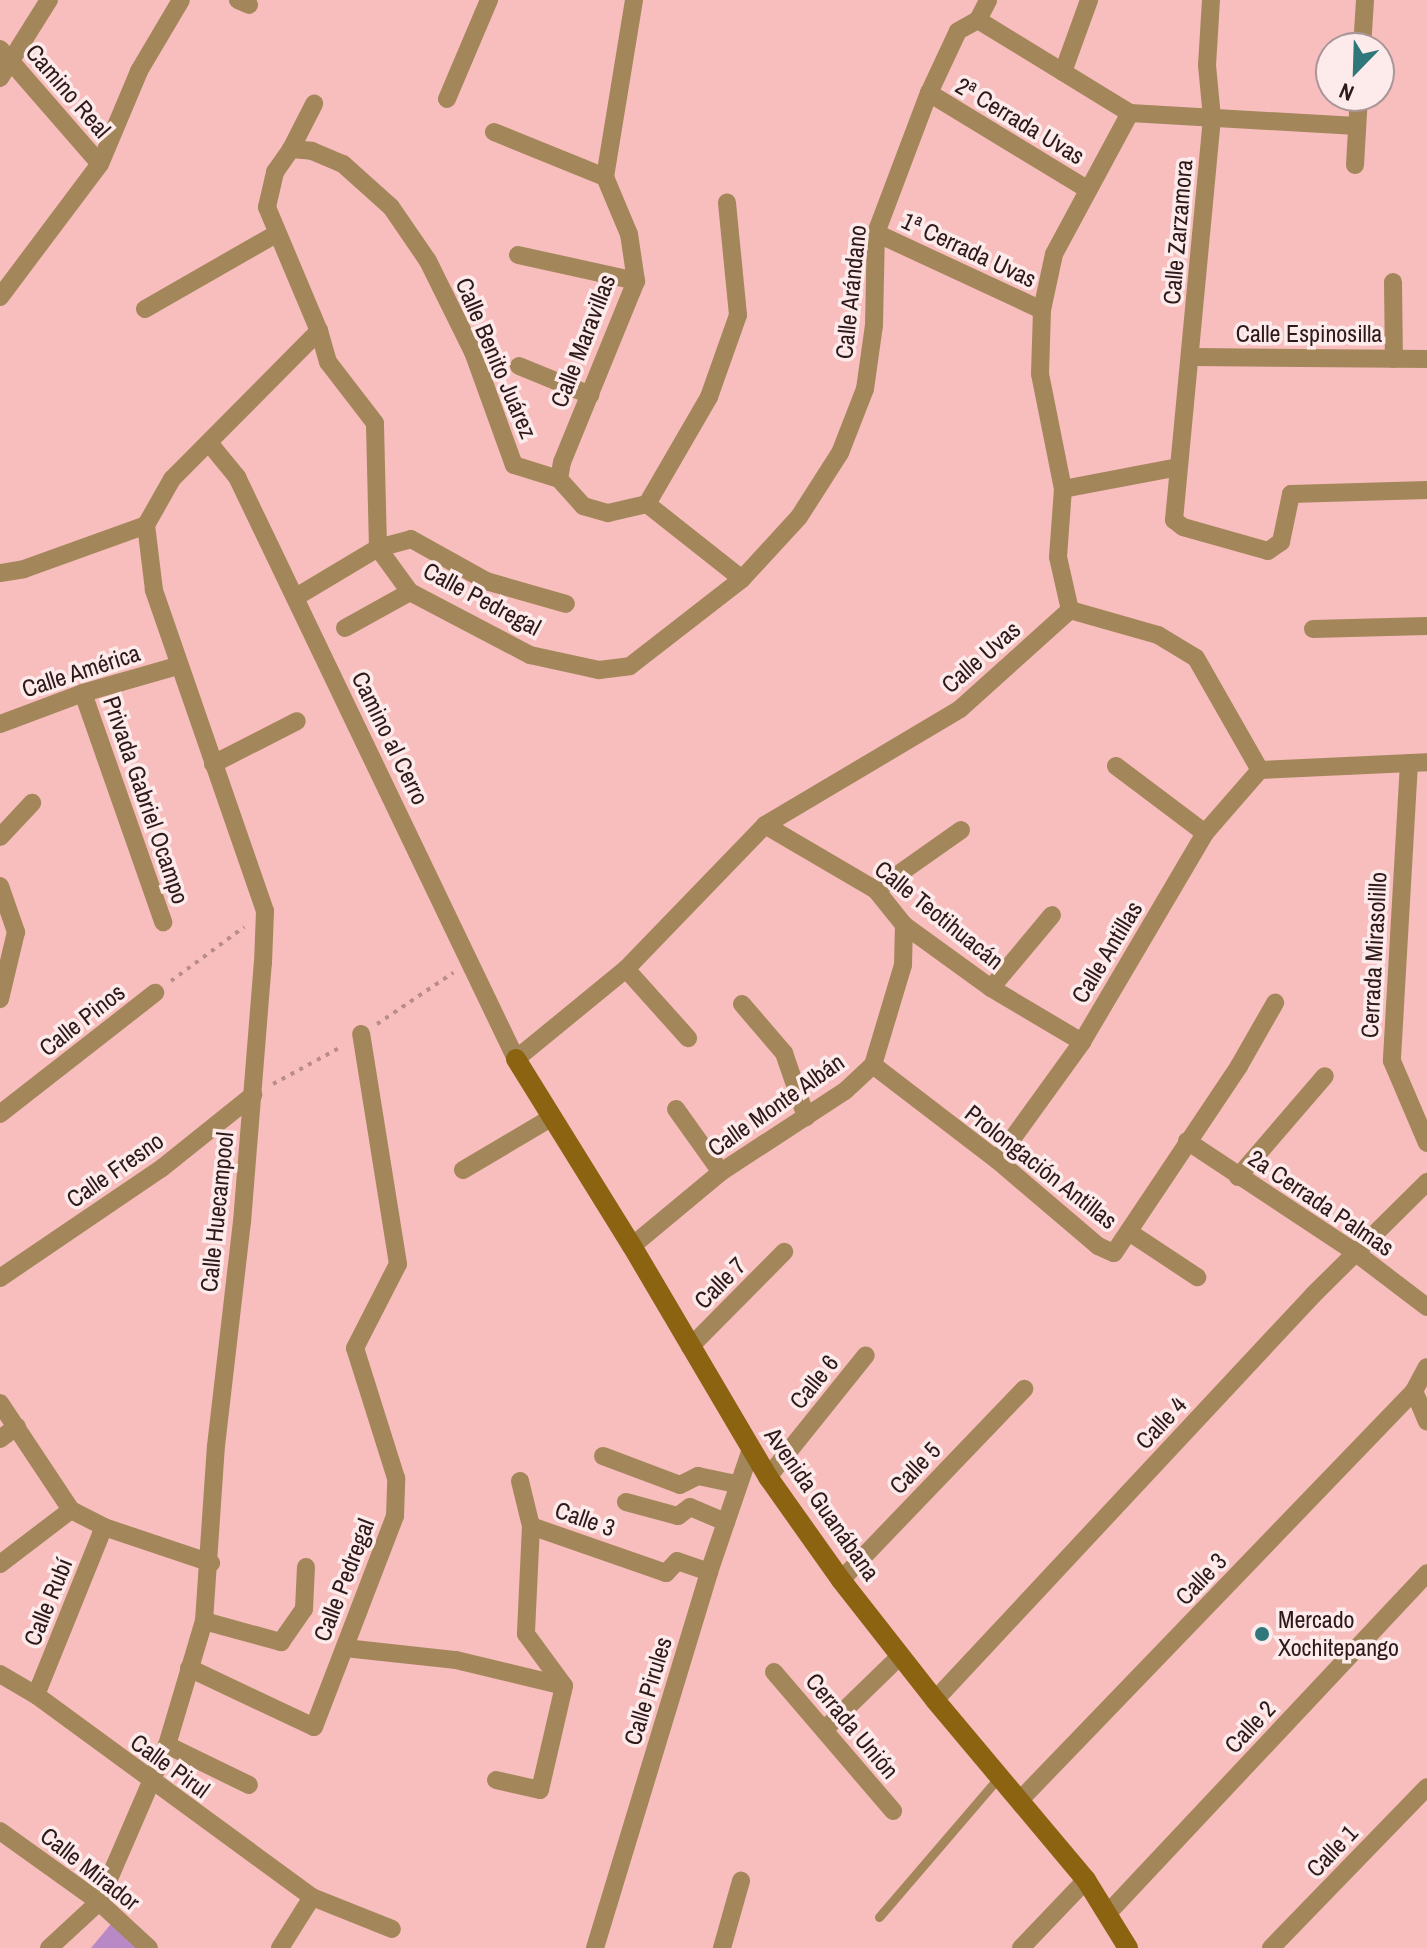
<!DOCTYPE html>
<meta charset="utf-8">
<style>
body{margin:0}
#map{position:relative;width:1427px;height:1948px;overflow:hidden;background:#f8bdbd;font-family:"Archivo Narrow",sans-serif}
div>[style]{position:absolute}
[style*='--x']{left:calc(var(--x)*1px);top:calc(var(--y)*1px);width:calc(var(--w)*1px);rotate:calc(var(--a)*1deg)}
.green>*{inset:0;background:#b889c5}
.path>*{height:4px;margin-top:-2px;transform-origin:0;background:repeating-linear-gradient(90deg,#bb8c8c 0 4px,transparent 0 10px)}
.lane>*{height:9px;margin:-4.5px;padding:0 4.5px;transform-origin:4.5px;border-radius:4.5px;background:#a3875b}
.street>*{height:18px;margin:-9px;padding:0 9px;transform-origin:9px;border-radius:9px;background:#a3875b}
.secondary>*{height:20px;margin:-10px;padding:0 10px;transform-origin:10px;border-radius:10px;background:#8c6411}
.dots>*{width:22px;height:22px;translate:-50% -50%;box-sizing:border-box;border:4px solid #fdeaea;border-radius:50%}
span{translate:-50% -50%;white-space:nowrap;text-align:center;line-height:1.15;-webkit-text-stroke:7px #fdeaea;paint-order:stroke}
.street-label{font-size:24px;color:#2e1919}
.poi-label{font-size:24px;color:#2e1919}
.left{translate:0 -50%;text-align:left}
.north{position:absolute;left:1315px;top:32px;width:80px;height:80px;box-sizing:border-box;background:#fdeaea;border:2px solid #aa9696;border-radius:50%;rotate:203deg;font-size:22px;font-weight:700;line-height:32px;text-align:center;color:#2e1919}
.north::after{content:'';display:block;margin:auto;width:28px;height:36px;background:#2e777a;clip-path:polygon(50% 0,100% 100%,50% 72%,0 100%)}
</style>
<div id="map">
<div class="green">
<i style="clip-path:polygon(111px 1924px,140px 1948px,91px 1948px)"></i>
</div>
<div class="path">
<i style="--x:171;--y:981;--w:91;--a:-36.5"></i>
<i style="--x:377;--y:1024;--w:92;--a:-33.9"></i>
<i style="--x:273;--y:1084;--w:80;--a:-28.5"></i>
</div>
<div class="lane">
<i style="--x:879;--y:1917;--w:186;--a:-49.4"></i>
</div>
<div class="street">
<i style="--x:238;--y:0;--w:12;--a:24"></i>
<i style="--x:634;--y:0;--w:179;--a:99.3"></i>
<i style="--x:605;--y:177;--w:62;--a:67.2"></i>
<i style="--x:629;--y:234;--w:48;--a:81.5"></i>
<i style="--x:636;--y:281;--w:196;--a:112.2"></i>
<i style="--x:562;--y:462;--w:17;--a:100"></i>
<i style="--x:559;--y:479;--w:36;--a:48"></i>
<i style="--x:583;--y:506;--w:26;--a:16"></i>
<i style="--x:608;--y:513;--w:40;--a:-13"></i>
<i style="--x:647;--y:504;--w:121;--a:38.3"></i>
<i style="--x:1211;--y:0;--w:65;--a:93.5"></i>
<i style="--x:1207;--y:65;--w:53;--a:84.6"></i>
<i style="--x:1212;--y:118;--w:404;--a:95.4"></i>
<i style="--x:1174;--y:520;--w:11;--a:38"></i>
<i style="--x:1183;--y:527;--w:88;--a:15.8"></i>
<i style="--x:1268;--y:551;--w:16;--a:-35"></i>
<i style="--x:1281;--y:542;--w:49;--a:-78.2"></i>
<i style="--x:1291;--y:494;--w:136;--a:-1.7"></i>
<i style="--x:978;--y:20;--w:178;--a:31.5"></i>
<i style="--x:1130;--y:113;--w:227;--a:3.3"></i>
<i style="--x:1362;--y:48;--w:48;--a:-86.4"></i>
<i style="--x:0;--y:49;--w:152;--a:49"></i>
<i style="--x:1063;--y:72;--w:77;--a:-70.1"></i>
<i style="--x:0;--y:78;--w:92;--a:-57.9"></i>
<i style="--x:929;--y:93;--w:185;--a:31.3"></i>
<i style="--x:447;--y:99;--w:108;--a:-67"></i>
<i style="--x:494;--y:132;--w:120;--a:22.1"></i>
<i style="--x:291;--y:149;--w:51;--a:-62.9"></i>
<i style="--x:1355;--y:165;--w:69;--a:-86.7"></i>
<i style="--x:876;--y:233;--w:183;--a:24.9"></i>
<i style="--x:518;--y:255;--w:121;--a:12.4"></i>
<i style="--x:1393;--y:282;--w:77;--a:89.3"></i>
<i style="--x:0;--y:297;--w:166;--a:-53.1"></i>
<i style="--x:100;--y:164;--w:101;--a:-67.2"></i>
<i style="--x:139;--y:71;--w:82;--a:-59.4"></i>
<i style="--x:145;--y:309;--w:151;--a:-29.8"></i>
<i style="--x:1192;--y:357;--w:235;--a:0.5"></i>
<i style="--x:519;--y:366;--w:77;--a:22.2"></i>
<i style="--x:210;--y:444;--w:43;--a:50.7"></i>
<i style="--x:237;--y:477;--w:645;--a:64.39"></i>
<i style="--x:516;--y:1059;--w:142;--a:-39.3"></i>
<i style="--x:626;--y:969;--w:200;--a:-46"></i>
<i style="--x:765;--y:825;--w:227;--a:-30.7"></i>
<i style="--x:960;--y:709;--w:148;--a:-42"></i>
<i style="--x:1063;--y:489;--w:117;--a:-10.8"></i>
<i style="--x:647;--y:504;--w:124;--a:-59.9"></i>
<i style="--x:709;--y:397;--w:87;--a:-70.5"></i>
<i style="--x:738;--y:315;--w:113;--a:-95.6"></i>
<i style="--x:146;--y:525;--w:53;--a:-60.5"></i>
<i style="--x:172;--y:479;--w:209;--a:-45.2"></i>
<i style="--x:378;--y:548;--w:54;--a:54"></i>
<i style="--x:410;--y:592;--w:136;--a:27.7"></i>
<i style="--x:530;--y:655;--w:71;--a:12.3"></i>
<i style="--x:599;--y:670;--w:31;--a:-7"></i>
<i style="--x:630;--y:666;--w:142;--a:-37.8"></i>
<i style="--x:742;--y:579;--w:84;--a:-47.4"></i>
<i style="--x:799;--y:517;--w:76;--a:-57.4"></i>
<i style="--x:840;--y:453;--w:69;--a:-68.7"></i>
<i style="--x:865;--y:389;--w:65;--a:-82"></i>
<i style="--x:874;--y:325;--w:92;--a:-88.8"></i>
<i style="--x:876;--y:233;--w:150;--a:-69.3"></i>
<i style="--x:929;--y:93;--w:68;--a:-64.9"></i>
<i style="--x:958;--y:31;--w:23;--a:-29"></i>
<i style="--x:978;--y:20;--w:22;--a:-63"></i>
<i style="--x:378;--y:548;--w:125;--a:-91.4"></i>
<i style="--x:375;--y:423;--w:77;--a:-127.6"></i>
<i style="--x:328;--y:362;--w:32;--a:-106"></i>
<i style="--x:319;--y:331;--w:134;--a:-112.8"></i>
<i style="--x:267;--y:207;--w:36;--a:-77"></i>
<i style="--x:275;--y:172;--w:28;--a:-55"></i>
<i style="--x:291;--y:149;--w:21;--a:5"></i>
<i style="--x:312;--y:151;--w:34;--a:23"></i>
<i style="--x:343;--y:164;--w:64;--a:41.9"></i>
<i style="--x:391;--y:207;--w:65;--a:55.6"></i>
<i style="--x:428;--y:261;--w:102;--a:63.7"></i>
<i style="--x:473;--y:352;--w:120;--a:70.1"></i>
<i style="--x:514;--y:465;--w:47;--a:17.3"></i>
<i style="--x:0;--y:573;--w:24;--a:-9"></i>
<i style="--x:24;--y:569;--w:130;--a:-19.8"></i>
<i style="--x:296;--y:597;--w:96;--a:-30.9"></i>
<i style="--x:378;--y:548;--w:34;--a:-15"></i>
<i style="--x:411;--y:539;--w:86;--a:29.2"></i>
<i style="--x:486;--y:581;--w:83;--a:16"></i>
<i style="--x:1070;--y:610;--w:54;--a:-102.8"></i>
<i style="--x:1058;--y:557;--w:68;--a:-85.8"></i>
<i style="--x:1063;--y:489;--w:117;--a:-101.3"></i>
<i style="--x:1040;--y:374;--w:64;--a:-88.2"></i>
<i style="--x:1042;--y:310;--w:57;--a:-77.9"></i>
<i style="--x:1054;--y:254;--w:160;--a:-61.7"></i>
<i style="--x:1070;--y:610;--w:91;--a:15.9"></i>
<i style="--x:1158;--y:635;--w:44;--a:31.2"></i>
<i style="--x:1196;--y:658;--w:129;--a:60.3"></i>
<i style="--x:345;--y:628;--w:74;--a:-29"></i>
<i style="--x:1313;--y:629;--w:114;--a:-1.5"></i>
<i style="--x:83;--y:693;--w:243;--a:70.7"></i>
<i style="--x:0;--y:724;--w:89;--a:-20.5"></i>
<i style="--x:83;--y:693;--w:98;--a:-16"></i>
<i style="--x:1409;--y:763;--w:298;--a:93.3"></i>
<i style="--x:1392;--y:1061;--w:89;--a:66.9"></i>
<i style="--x:213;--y:764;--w:94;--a:-27.1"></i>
<i style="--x:1116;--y:766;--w:111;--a:37"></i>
<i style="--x:1260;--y:770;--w:167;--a:-2.7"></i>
<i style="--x:765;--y:825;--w:129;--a:30.4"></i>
<i style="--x:876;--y:890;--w:45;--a:51.3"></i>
<i style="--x:904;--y:925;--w:107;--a:35.9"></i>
<i style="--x:991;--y:988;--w:106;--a:30.7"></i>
<i style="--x:0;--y:837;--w:47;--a:-46.7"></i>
<i style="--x:0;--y:886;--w:49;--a:70.8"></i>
<i style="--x:16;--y:932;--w:69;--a:103.4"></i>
<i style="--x:876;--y:890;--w:104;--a:-35.2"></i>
<i style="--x:626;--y:969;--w:93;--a:48.1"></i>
<i style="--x:991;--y:988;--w:95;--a:-50.1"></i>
<i style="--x:742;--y:1004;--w:65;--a:49.4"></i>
<i style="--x:784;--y:1053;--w:68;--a:71"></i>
<i style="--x:873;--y:1065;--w:156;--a:37.5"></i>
<i style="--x:997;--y:1160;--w:133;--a:40.4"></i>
<i style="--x:1098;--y:1246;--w:17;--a:24"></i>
<i style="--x:1114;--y:1253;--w:225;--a:-56.2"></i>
<i style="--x:1239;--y:1066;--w:73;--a:-60.3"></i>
<i style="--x:676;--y:1109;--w:77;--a:54.5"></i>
<i style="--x:0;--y:1114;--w:197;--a:-38"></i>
<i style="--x:1187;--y:1141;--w:203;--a:33.5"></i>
<i style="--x:1356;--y:1253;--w:89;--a:37.3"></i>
<i style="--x:997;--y:1160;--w:145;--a:-54.2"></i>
<i style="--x:1082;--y:1042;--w:243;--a:-59.5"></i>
<i style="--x:1205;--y:833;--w:84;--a:-48.9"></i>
<i style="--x:463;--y:1170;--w:102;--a:-30.6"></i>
<i style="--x:1238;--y:1177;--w:133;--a:-49.3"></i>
<i style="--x:1129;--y:1232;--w:82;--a:33.5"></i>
<i style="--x:632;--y:1246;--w:116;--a:-39.7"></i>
<i style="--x:721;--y:1172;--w:148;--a:-33.2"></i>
<i style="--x:845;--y:1091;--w:38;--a:-43"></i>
<i style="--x:873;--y:1065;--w:104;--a:-73.3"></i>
<i style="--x:903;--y:965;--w:40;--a:-88.6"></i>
<i style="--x:0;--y:1278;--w:196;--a:-34.2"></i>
<i style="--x:162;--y:1168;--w:117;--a:-38.7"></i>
<i style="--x:690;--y:1347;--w:134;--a:-45.3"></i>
<i style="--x:1414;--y:1391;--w:33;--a:67"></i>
<i style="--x:0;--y:1403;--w:128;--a:56.4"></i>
<i style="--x:71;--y:1510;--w:37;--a:27"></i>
<i style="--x:104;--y:1527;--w:113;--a:18.6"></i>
<i style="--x:0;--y:1439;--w:21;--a:-37"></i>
<i style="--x:603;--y:1456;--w:82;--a:20.6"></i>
<i style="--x:680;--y:1485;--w:20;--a:-27"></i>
<i style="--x:698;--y:1476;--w:40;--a:12"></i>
<i style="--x:768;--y:1477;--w:156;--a:-51.2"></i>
<i style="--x:520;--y:1481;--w:46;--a:76.3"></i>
<i style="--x:531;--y:1526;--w:108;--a:92.7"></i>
<i style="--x:526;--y:1634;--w:64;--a:53.8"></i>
<i style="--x:626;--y:1502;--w:54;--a:15.1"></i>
<i style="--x:678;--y:1516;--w:15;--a:-37"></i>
<i style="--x:690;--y:1507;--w:39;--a:23"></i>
<i style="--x:531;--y:1526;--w:143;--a:19.2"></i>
<i style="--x:666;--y:1573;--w:16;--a:-47"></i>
<i style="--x:677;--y:1561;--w:34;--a:19"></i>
<i style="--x:0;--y:1564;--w:89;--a:-37.3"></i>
<i style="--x:841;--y:1580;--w:265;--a:-46.2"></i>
<i style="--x:204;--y:1621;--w:80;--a:15.3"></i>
<i style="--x:281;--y:1642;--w:40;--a:-55.1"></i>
<i style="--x:304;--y:1609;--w:42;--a:-87.3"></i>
<i style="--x:345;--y:1648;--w:112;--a:6.2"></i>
<i style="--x:456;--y:1660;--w:111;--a:13.5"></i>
<i style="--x:189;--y:1668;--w:138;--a:25.3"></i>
<i style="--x:314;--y:1727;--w:226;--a:-69"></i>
<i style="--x:395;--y:1516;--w:38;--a:-88"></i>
<i style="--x:396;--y:1478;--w:136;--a:-107.5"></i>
<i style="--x:355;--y:1348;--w:94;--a:-62.9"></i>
<i style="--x:398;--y:1264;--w:233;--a:-99.1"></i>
<i style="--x:774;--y:1672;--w:183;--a:49.4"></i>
<i style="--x:0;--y:1674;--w:42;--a:30.3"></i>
<i style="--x:36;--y:1695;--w:342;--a:36.2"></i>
<i style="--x:312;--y:1897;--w:86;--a:21.8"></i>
<i style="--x:36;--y:1695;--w:181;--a:-68"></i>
<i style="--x:935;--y:1700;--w:554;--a:-46.97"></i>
<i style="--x:1313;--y:1295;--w:161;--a:-44.7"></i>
<i style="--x:824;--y:1730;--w:107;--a:-44.2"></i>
<i style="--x:167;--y:1745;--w:91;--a:26"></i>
<i style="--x:496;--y:1780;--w:45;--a:12.8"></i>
<i style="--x:540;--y:1790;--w:107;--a:-77"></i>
<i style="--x:1021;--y:1799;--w:566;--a:-46.07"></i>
<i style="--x:1414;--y:1391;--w:27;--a:-62"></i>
<i style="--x:0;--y:1831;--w:122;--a:35.6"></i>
<i style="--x:99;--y:1902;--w:68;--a:42.6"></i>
<i style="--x:1108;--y:1913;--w:466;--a:-46.8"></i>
<i style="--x:49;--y:1948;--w:68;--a:-42.6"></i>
<i style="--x:99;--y:1902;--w:171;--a:-66.6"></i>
<i style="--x:167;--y:1745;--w:129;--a:-73.4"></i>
<i style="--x:204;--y:1621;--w:175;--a:-86.1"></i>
<i style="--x:216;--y:1446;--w:226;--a:-83.4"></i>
<i style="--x:242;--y:1222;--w:260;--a:-85.4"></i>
<i style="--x:263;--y:963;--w:52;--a:-87.8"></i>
<i style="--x:265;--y:911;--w:340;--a:-109.1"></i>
<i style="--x:154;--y:590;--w:65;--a:-97"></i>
<i style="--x:280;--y:1948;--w:60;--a:-57.9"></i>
<i style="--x:595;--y:1948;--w:393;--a:-73.1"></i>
<i style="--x:709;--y:1572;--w:130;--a:-71.1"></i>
<i style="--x:722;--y:1948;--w:70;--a:-74.2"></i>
<i style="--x:1021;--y:1948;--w:94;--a:-46.3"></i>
<i style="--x:1271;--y:1948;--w:224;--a:-45.9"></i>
</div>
<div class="secondary">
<i style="--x:516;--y:1059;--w:220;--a:58.2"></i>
<i style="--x:632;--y:1246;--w:268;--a:59.5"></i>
<i style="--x:768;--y:1477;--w:126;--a:54.7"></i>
<i style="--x:841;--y:1580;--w:152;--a:51.9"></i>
<i style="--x:935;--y:1700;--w:235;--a:50"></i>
<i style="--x:1086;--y:1880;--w:80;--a:58.3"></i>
</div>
<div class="dots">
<i style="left:1262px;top:1634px;background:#2e777a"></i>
</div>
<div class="street-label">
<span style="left:68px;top:91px;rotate:49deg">Camino Real</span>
<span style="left:1020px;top:121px;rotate:31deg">2ª Cerrada Uvas</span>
<span style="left:1178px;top:232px;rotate:-85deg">Calle Zarzamora</span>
<span style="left:969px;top:250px;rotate:25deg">1ª Cerrada Uvas</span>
<span style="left:851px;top:292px;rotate:-84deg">Calle Arándano</span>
<span style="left:1309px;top:334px">Calle Espinosilla</span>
<span style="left:583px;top:341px;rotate:-69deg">Calle Maravillas</span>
<span style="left:496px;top:358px;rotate:67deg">Calle Benito Juárez</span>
<span style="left:482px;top:599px;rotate:28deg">Calle Pedregal</span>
<span style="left:981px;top:657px;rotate:-41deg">Calle Uvas</span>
<span style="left:81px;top:671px;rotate:-18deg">Calle América</span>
<span style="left:390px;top:738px;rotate:64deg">Camino al Cerro</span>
<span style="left:146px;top:800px;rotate:71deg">Privada Gabriel Ocampo</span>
<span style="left:939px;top:915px;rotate:39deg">Calle Teotihuacán</span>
<span style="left:1107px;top:952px;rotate:-59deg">Calle Antillas</span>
<span style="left:1374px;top:955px;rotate:-87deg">Cerrada Mirasolillo</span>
<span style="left:82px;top:1020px;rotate:-38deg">Calle Pinos</span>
<span style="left:776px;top:1105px;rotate:-35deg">Calle Monte Albán</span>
<span style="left:1041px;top:1167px;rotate:38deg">Prolongación Antillas</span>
<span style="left:115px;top:1170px;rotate:-35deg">Calle Fresno</span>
<span style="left:1321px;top:1203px;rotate:34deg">2a Cerrada Palmas</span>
<span style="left:217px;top:1212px;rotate:-84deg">Calle Huecampool</span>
<span style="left:720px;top:1283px;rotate:-45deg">Calle 7</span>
<span style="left:814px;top:1382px;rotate:-51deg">Calle 6</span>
<span style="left:1161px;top:1423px;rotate:-47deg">Calle 4</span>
<span style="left:915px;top:1468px;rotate:-46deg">Calle 5</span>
<span style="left:822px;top:1504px;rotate:55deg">Avenida Guanábana</span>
<span style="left:585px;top:1519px;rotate:19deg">Calle 3</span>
<span style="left:1201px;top:1579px;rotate:-46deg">Calle 3</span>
<span style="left:344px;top:1580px;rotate:-69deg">Calle Pedregal</span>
<span style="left:48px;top:1602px;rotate:-68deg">Calle Rubí</span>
<span style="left:648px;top:1691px;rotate:-73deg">Calle Pirules</span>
<span style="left:852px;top:1726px;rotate:50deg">Cerrada Unión</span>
<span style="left:1250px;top:1727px;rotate:-47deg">Calle 2</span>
<span style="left:170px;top:1766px;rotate:36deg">Calle Pirul</span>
<span style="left:1332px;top:1851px;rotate:-46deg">Calle 1</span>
<span style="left:90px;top:1869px;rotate:38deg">Calle Mirador</span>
</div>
<div class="poi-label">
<span class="left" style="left:1278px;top:1634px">Mercado<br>Xochitepango</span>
</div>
<div class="north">N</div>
</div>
